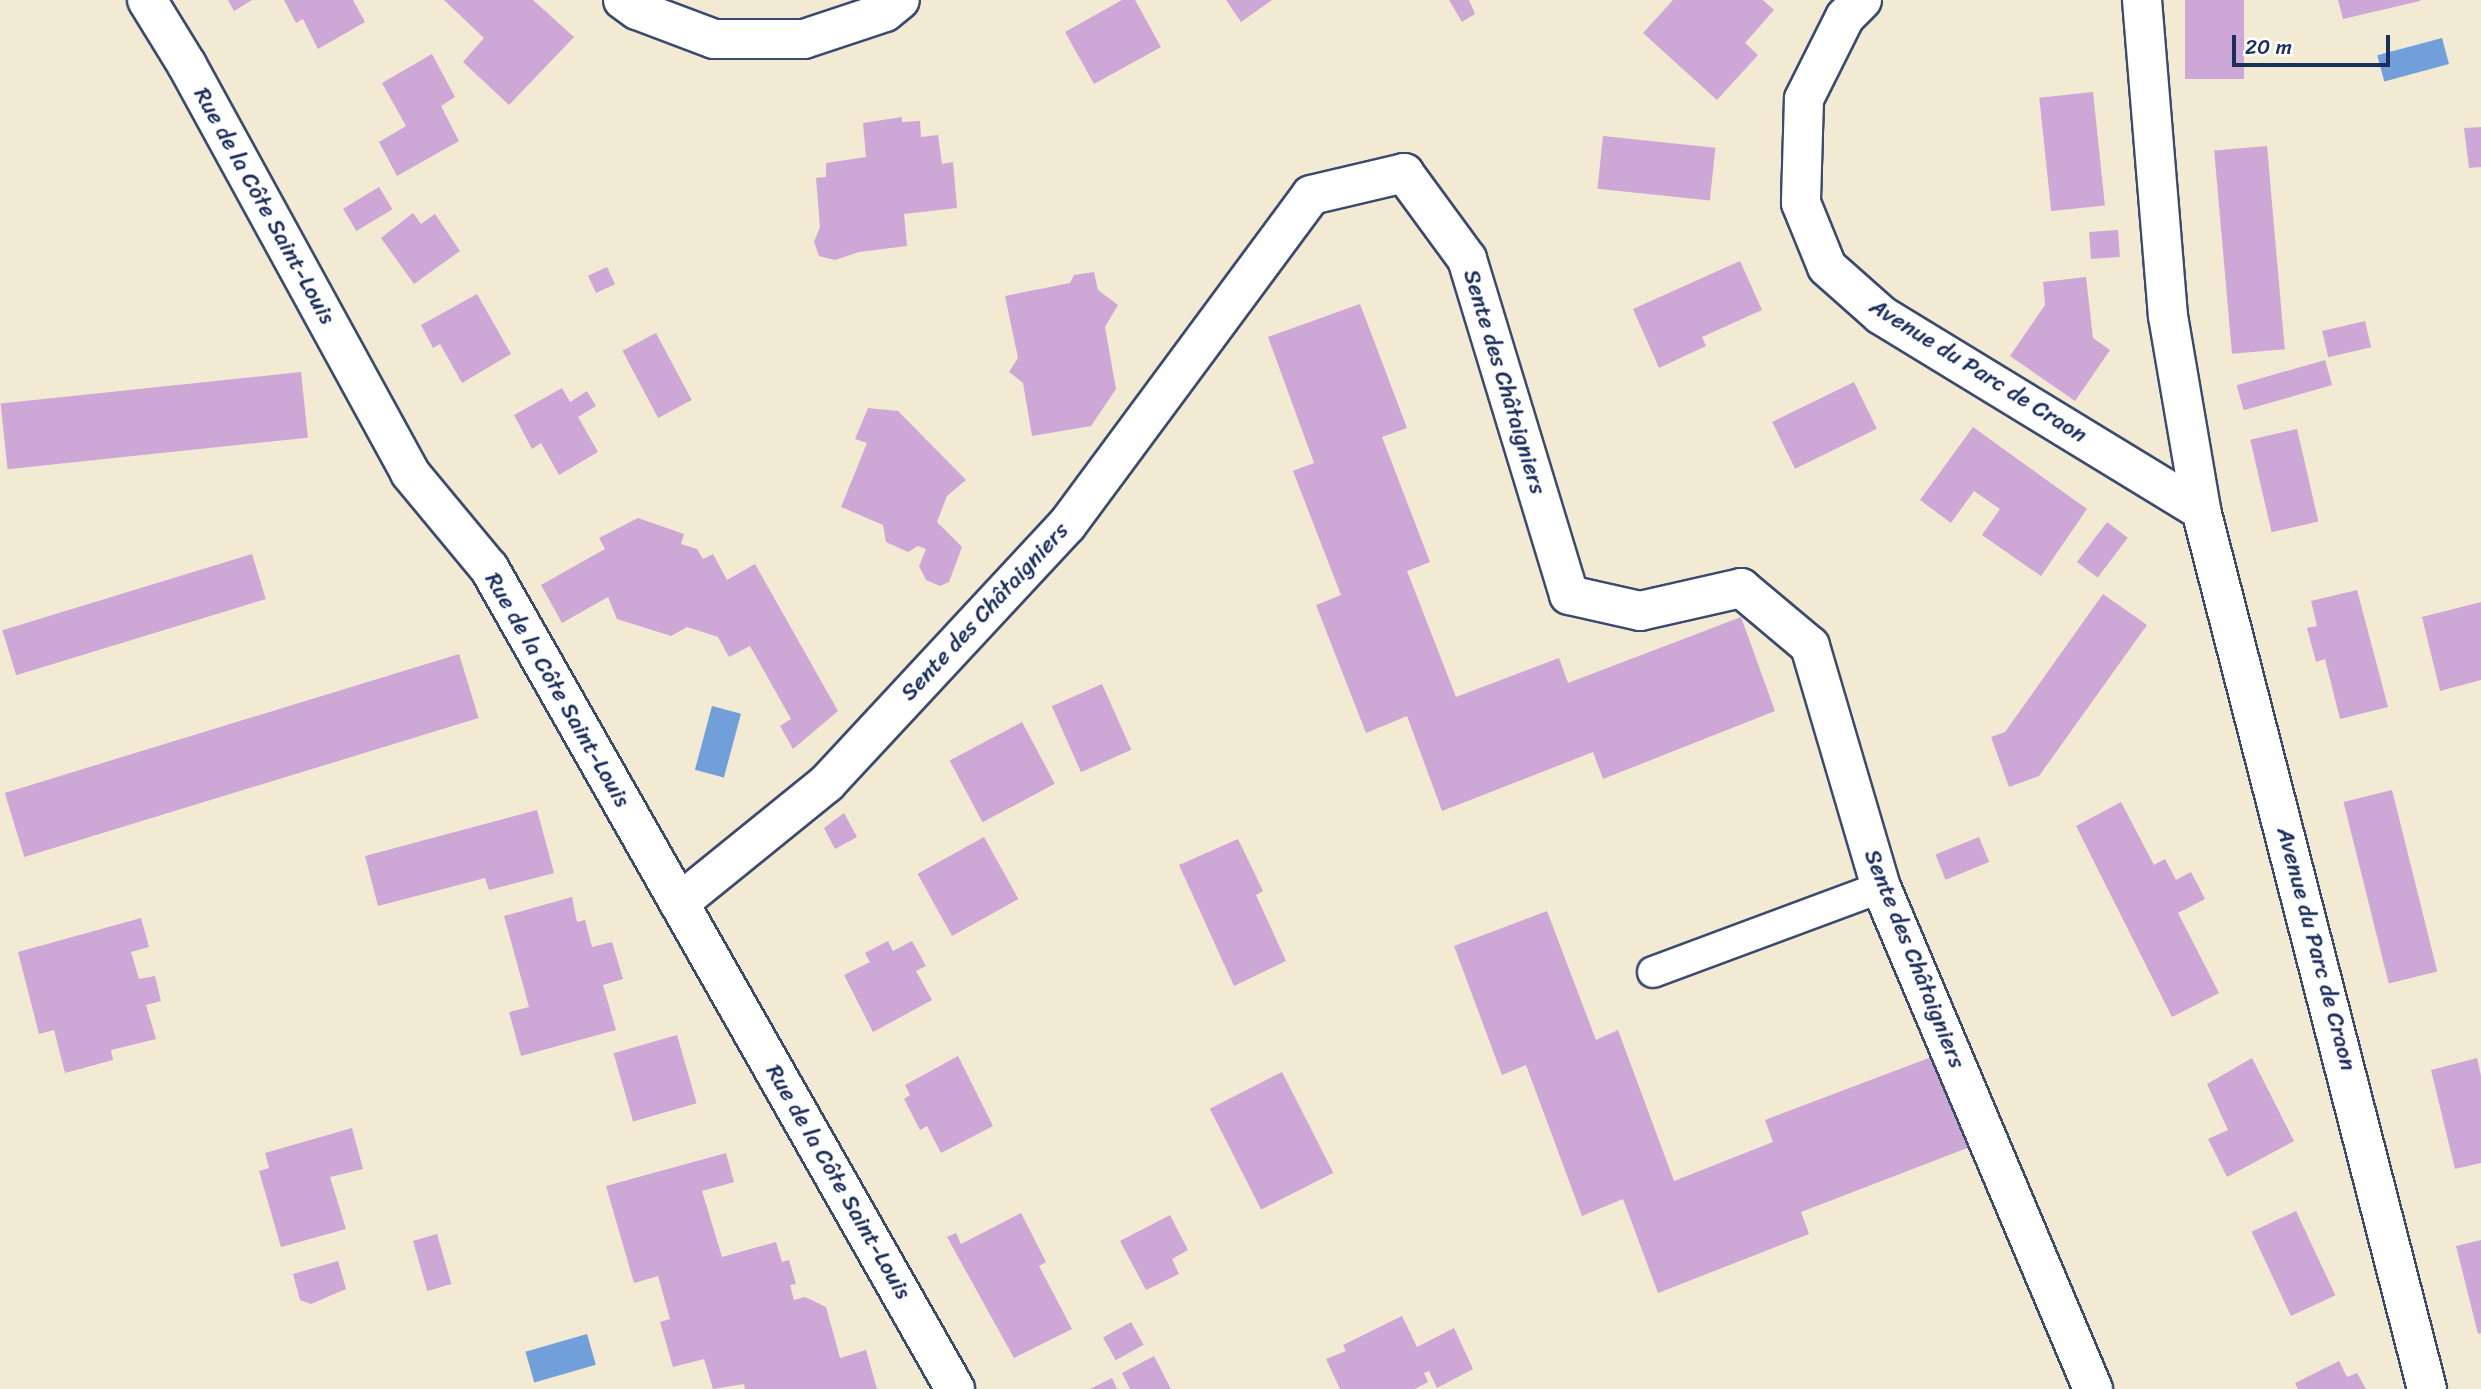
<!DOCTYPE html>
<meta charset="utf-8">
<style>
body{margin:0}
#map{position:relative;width:2481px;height:1389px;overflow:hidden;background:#f2ead3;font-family:Sriracha,sans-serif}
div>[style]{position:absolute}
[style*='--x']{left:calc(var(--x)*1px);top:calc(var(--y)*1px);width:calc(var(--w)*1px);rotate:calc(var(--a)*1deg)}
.water>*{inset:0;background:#709fd9;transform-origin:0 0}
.building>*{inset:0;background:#cda8d7;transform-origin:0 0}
.roads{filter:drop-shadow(2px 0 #3b4b70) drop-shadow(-2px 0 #3b4b70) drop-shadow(0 2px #3b4b70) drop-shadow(0 -2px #3b4b70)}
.service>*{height:30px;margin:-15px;padding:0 15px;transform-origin:15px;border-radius:15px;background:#fff}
.minor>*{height:38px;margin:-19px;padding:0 19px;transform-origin:19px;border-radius:19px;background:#fff}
.tertiary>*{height:38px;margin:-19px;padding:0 19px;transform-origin:19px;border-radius:19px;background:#fff}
span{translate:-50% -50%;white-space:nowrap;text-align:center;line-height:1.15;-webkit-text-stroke:5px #fff;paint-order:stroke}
.street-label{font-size:23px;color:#1b2f5e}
.scale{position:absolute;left:2232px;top:35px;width:158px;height:32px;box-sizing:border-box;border:4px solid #1b2f5e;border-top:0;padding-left:9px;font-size:21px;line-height:24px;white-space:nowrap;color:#1b2f5e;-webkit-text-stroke:5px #fff;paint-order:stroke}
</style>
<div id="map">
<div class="water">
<i style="left:2442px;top:38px;width:27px;height:67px;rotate:75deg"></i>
<i style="left:712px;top:706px;width:30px;height:66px;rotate:15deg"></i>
<i style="left:587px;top:1334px;width:32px;height:64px;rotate:74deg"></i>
</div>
<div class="building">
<i style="clip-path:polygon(228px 0,252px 0,234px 11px)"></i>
<i style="clip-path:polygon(284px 0,353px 0,365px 22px,318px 49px,303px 19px,296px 23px)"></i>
<i style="clip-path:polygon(444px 0,533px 0,574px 37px,509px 105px,463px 62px,484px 38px)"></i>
<i style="clip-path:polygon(1122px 0,1135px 0,1161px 47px,1094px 84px,1065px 32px)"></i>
<i style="clip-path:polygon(1226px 0,1272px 0,1241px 22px)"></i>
<i style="clip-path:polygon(1449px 0,1469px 0,1475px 14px,1462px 22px)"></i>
<i style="clip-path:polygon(1673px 0,1763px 0,1774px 10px,1745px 43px,1758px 55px,1717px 100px,1643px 33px)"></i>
<i style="left:2185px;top:0;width:59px;height:79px"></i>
<i style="clip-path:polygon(2338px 0,2420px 0,2420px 1px,2343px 19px)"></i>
<i style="clip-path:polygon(432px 54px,455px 97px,441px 106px,459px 141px,397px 176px,379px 142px,406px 126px,382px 83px)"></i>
<i style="left:2093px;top:92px;width:114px;height:54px;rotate:84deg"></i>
<i style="clip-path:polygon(902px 117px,902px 122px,920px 121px,921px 137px,938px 135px,942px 164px,953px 162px,957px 208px,904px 214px,907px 246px,859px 252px,835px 260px,819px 256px,814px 242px,820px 227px,816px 178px,826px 177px,826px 163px,866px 157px,863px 123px)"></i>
<i style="clip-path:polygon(2481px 127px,2481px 167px,2469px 168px,2464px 128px)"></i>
<i style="left:1603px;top:136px;width:113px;height:53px;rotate:6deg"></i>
<i style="left:2267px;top:146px;width:204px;height:53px;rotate:85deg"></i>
<i style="left:379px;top:187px;width:26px;height:42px;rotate:59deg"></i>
<i style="clip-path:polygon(413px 213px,421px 224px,435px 214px,460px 251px,414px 284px,381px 238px)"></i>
<i style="left:2118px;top:230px;width:27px;height:29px;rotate:86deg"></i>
<i style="clip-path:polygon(1740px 261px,1762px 310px,1702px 337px,1706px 346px,1659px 368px,1633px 309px)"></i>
<i style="left:607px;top:267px;width:19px;height:21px;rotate:65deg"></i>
<i style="clip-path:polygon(1094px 272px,1098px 290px,1118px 305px,1105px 327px,1116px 389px,1091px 426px,1032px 436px,1023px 383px,1009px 372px,1018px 358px,1005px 296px,1070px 283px,1074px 275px)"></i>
<i style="clip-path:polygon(2086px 277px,2093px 338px,2110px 350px,2075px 401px,2010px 356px,2045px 305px,2043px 282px)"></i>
<i style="clip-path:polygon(477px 294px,511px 354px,462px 383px,440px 344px,433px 348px,421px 325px)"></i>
<i style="clip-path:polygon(1360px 304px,1407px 428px,1382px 437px,1430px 562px,1407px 571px,1456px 697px,1559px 658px,1568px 683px,1741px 617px,1775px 711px,1603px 779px,1593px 752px,1442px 811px,1407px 716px,1366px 733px,1316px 605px,1341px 595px,1293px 471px,1314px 463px,1268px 337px)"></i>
<i style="left:2365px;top:321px;width:27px;height:44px;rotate:77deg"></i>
<i style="left:656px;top:333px;width:76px;height:38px;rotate:62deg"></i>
<i style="left:2325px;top:360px;width:26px;height:92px;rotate:74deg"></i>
<i style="left:301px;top:372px;width:66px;height:302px;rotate:84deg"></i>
<i style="left:1854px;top:382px;width:52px;height:91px;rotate:64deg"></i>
<i style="clip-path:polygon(562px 388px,570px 402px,587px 391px,596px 406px,578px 417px,598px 452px,559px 475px,541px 443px,532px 449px,514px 415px)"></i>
<i style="clip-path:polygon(868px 408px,898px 411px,966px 480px,947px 496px,937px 522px,962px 547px,949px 582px,940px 586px,926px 580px,919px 566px,926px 549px,918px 546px,908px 552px,886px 542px,883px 525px,841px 507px,867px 443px,855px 439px)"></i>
<i style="clip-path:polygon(1973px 427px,2087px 509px,2041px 576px,1982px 535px,2000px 509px,1974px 491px,1951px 523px,1920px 500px)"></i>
<i style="left:2297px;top:429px;width:95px;height:48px;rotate:77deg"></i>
<i style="clip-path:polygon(638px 518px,684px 534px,681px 544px,697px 549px,703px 559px,713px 554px,727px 580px,755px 564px,838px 711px,793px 749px,780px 726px,791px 719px,750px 646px,729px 657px,718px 637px,687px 627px,671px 636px,617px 619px,608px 597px,562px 623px,541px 585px,605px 549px,599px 538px)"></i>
<i style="left:2107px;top:522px;width:26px;height:50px;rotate:37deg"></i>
<i style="left:252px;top:554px;width:47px;height:261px;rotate:73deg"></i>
<i style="clip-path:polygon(2357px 590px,2388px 707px,2340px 719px,2325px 659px,2316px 662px,2307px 628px,2317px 626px,2311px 601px)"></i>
<i style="clip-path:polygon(2103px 594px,2147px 625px,2039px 776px,2009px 787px,1991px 737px,2005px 732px)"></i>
<i style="clip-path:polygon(2481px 602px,2481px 680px,2440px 691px,2422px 617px)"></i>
<i style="left:459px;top:654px;width:67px;height:475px;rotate:73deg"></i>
<i style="left:1102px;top:684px;width:72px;height:55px;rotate:66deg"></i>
<i style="left:1022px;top:722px;width:70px;height:82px;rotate:62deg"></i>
<i style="left:2392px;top:790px;width:187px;height:50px;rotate:76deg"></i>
<i style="clip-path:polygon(2121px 802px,2154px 865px,2165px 859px,2176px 880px,2191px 872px,2205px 899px,2178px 913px,2219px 993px,2172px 1017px,2076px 826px)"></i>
<i style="clip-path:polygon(537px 810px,554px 873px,489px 890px,485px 878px,378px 906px,365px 856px)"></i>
<i style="clip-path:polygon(844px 813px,857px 837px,835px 849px,824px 828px)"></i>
<i style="left:984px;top:837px;width:71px;height:76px;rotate:61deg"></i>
<i style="left:1979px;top:837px;width:27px;height:47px;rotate:68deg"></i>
<i style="clip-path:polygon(1238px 839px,1263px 891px,1256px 895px,1286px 961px,1234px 986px,1179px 865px)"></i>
<i style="clip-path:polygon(572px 897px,577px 922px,585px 920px,592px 947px,612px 942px,623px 979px,603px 985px,616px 1030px,521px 1056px,509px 1012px,529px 1007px,504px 916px)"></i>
<i style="clip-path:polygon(1547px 911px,1596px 1040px,1618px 1030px,1674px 1181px,1773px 1142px,1765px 1120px,1942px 1053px,1975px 1145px,1801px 1212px,1809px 1234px,1658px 1293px,1623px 1199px,1582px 1216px,1526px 1065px,1502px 1075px,1454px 946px)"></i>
<i style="clip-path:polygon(141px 918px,149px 947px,131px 952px,139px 979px,155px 976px,161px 1001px,146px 1005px,156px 1039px,111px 1050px,113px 1060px,65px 1073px,54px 1030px,39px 1034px,18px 952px)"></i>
<i style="clip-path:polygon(888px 941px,893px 951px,912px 941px,926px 966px,916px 971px,932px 1000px,873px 1032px,844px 975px,870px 962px,865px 953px)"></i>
<i style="left:677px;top:1035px;width:71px;height:66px;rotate:74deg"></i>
<i style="clip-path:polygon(958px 1056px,993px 1126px,941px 1153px,927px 1126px,920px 1130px,904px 1099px,910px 1095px,905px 1085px)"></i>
<i style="clip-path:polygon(2252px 1058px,2294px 1141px,2227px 1177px,2208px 1139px,2228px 1130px,2207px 1084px)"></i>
<i style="clip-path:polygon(2477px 1058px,2481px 1076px,2481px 1163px,2455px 1169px,2431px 1070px)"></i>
<i style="left:1282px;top:1072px;width:113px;height:81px;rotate:63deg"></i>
<i style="clip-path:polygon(352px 1128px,363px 1169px,330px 1177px,346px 1229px,281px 1247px,259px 1171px,269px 1168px,265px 1153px)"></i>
<i style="clip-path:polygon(726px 1153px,734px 1182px,702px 1191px,722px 1257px,776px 1242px,782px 1262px,789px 1260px,796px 1284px,790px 1285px,794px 1300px,805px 1297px,826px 1307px,840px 1358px,866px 1350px,877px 1389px,745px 1389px,744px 1384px,713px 1389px,704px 1359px,673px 1367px,660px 1322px,670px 1319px,658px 1276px,634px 1283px,606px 1186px)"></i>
<i style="left:2296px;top:1211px;width:93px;height:49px;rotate:65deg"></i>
<i style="clip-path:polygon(1021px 1213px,1046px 1262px,1039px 1266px,1072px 1329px,1014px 1358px,947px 1237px,956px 1233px,961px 1244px)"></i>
<i style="clip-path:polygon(1170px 1215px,1188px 1250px,1172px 1259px,1179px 1274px,1146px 1290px,1120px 1241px)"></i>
<i style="left:437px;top:1234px;width:52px;height:25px;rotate:74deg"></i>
<i style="clip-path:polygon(2481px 1240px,2481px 1333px,2478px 1334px,2456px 1246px)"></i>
<i style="clip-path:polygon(338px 1261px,346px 1289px,311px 1304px,300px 1300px,293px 1274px)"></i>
<i style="clip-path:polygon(1402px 1316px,1417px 1347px,1454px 1328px,1473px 1369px,1437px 1388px,1429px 1371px,1424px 1373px,1428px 1382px,1415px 1389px,1340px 1389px,1326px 1359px,1346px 1351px,1343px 1345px)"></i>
<i style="left:1131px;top:1322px;width:26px;height:32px;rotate:61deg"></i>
<i style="clip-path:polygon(1154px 1356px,1171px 1389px,1130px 1389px,1122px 1373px)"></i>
<i style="clip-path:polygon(2339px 1361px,2347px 1377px,2357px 1373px,2366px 1389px,2298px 1389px,2295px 1383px)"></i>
<i style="clip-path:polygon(1112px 1378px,1117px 1389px,1090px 1389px)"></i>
</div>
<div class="roads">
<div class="service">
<i style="--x:1653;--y:972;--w:243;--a:-20.4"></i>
</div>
<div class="minor">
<i style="--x:623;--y:0;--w:17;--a:36"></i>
<i style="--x:637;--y:10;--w:82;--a:20.6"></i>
<i style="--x:714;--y:39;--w:90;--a:0"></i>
<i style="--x:804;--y:39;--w:85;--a:-18.4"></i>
<i style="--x:885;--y:12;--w:19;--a:-39"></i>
<i style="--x:1862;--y:0;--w:24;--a:135"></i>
<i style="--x:1845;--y:17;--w:92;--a:116.6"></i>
<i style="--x:1804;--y:99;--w:104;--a:91.7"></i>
<i style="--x:1801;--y:203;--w:69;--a:67.9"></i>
<i style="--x:1827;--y:267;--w:72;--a:41.6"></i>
<i style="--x:1881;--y:315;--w:375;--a:31.4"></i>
<i style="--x:2142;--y:0;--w:317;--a:85.3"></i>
<i style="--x:2168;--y:316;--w:197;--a:80.3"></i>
<i style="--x:2201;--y:510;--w:908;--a:75.58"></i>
<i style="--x:679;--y:903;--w:191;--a:-39"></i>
<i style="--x:827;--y:783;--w:352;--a:-47.1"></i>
<i style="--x:1067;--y:525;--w:410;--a:-53.5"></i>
<i style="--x:1311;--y:195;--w:96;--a:-13.3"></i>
<i style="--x:1404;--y:173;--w:107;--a:53.8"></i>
<i style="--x:1467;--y:259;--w:351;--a:73.1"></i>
<i style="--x:1569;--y:595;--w:73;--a:12.7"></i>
<i style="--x:1640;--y:611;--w:104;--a:-12.8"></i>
<i style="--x:1741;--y:588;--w:90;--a:40"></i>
<i style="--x:1810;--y:646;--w:251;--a:73.6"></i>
<i style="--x:1881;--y:887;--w:545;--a:67.11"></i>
</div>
<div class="tertiary">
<i style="--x:147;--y:0;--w:76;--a:58.4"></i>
<i style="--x:187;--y:65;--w:465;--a:61.3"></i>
<i style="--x:410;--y:473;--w:124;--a:50.3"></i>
<i style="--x:489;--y:568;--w:944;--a:60.42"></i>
</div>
</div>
<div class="street-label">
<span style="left:264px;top:206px;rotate:61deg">Rue de la Côte Saint-Louis</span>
<span style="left:1978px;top:371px;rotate:32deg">Avenue du Parc de Craon</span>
<span style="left:1504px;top:382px;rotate:73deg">Sente des Châtaigniers</span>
<span style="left:985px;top:612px;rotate:-47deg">Sente des Châtaigniers</span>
<span style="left:557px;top:690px;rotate:60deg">Rue de la Côte Saint-Louis</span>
<span style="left:2316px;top:949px;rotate:75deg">Avenue du Parc de Craon</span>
<span style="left:1914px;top:959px;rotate:68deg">Sente des Châtaigniers</span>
<span style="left:838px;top:1182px;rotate:60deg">Rue de la Côte Saint-Louis</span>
</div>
<div class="scale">20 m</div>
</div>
